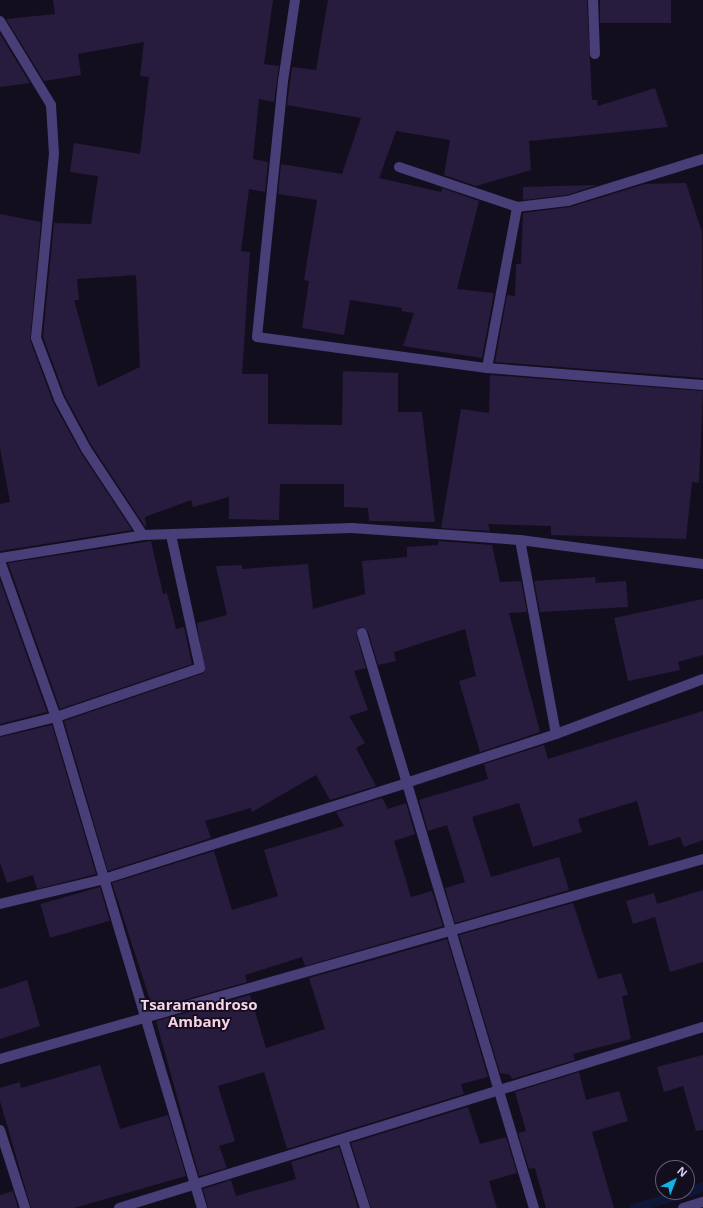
<!DOCTYPE html>
<style>
body{margin:0}
#map{position:relative;width:703px;height:1208px;overflow:hidden;background:#130e1e;font-family:"Open Sans",sans-serif}
div>[style]{position:absolute}
[style*='--x']{left:calc(var(--x)*1px);top:calc(var(--y)*1px);width:calc(var(--w)*1px);rotate:calc(var(--a)*1deg)}
.stream>*{height:9px;margin:-4.5px;padding:0 4.5px;transform-origin:4.5px;border-radius:4.5px;background:#0e1738}
.building>*{inset:0;background:#271c3d;transform-origin:0 0}
.minor>*{height:10px;margin:-5px;padding:0 5px;transform-origin:5px;border-radius:5px;background:#483e78}
span{translate:-50% -50%;white-space:nowrap;text-align:center;line-height:1.15;-webkit-text-stroke:3.5px #130e1e;paint-order:stroke}
.district-label{font-size:15px;color:#fad2e6;font-weight:700}
.north{position:absolute;left:655px;top:1160px;width:40px;height:40px;box-sizing:border-box;background:#130e1e;border:1px solid #635c76;border-radius:50%;rotate:42deg;font-size:11px;font-weight:700;line-height:16px;text-align:center;color:#dad0fa}
.north::after{content:'';display:block;margin:auto;width:14px;height:18px;background:#16b1e0;clip-path:polygon(50% 0,100% 100%,50% 72%,0 100%)}
</style>
<div id="map">
<div class="stream">
<i style="--x:690;--y:1192;--w:14;--a:-25"></i>
<i style="--x:633;--y:1208;--w:43;--a:-16.3"></i>
</div>
<div class="building">
<i style="clip-path:polygon(evenodd,53px 0,273px 0,264px 64px,279px 66px,274px 102px,259px 99px,253px 159px,268px 162px,265px 192px,249px 189px,241px 251px,250px 252px,242px 374px,268px 374px,268px 424px,342px 425px,343px 371px,398px 373px,398px 412px,422px 412px,435px 522px,369px 521px,368px 508px,344px 507px,344px 484px,280px 484px,279px 520px,229px 519px,229px 497px,193px 507px,191px 500px,145px 517px,146px 528px,92px 446px,65px 396px,43px 337px,54px 223px,91px 224px,98px 176px,70px 172px,74px 143px,140px 154px,149px 77px,140px 76px,144px 42px,78px 54px,81px 75px,44px 81px,6px 19px,55px 14px,53px 0,136px 275px,140px 367px,98px 387px,74px 300px,79px 300px,77px 279px,136px 275px)"></i>
<i style="clip-path:polygon(328px 0,587px 0,592px 100px,597px 100px,598px 106px,655px 88px,668px 127px,529px 141px,531px 170px,476px 186px,444px 175px,450px 140px,396px 131px,379px 178px,441px 192px,442px 188px,479px 201px,457px 289px,494px 293px,482px 358px,403px 346px,414px 313px,401px 311px,402px 308px,350px 300px,344px 335px,302px 328px,309px 281px,304px 280px,317px 200px,278px 194px,281px 164px,342px 174px,361px 118px,287px 105px,292px 67px,316px 70px)"></i>
<i style="left:600px;top:0;width:71px;height:23px"></i>
<i style="clip-path:polygon(0 34px,30px 83px,0 87px)"></i>
<i style="clip-path:polygon(686px 183px,702px 232px,703px 378px,495px 362px,507px 295px,515px 296px,516px 264px,521px 264px,523px 213px,570px 207px,645px 184px)"></i>
<i style="clip-path:polygon(597px 185px,567px 195px,523px 200px,523px 187px)"></i>
<i style="clip-path:polygon(0 214px,41px 222px,30px 340px,53px 402px,81px 453px,132px 530px,0 551px,0 504px,10px 502px,0 448px)"></i>
<i style="clip-path:polygon(490px 375px,703px 391px,699px 483px,692px 482px,686px 539px,551px 535px,551px 526px,488px 524px,490px 531px,441px 528px,461px 409px,489px 413px)"></i>
<i style="clip-path:polygon(151px 541px,163px 594px,167px 593px,176px 629px,184px 627px,192px 664px,60px 709px,8px 563px)"></i>
<i style="clip-path:polygon(439px 541px,492px 545px,500px 582px,521px 581px,527px 612px,509px 613px,540px 732px,480px 752px,459px 681px,476px 676px,465px 629px,394px 652px,396px 661px,378px 665px,368px 631px,360px 627px,356px 634px,366px 668px,354px 671px,368px 710px,349px 716px,365px 743px,356px 748px,376px 786px,330px 800px,316px 775px,252px 812px,251px 808px,205px 821px,211px 838px,108px 871px,64px 721px,204px 673px,197px 623px,227px 615px,216px 566px,242px 565px,242px 569px,308px 564px,313px 609px,365px 594px,362px 561px,407px 557px,407px 547px,438px 545px)"></i>
<i style="clip-path:polygon(595px 577px,596px 583px,626px 581px,628px 607px,540px 612px,534px 581px)"></i>
<i style="clip-path:polygon(0 580px,47px 712px,0 724px)"></i>
<i style="clip-path:polygon(703px 599px,703px 655px,678px 662px,680px 670px,628px 681px,614px 618px)"></i>
<i style="clip-path:polygon(703px 711px,703px 840px,684px 847px,680px 837px,649px 846px,637px 801px,578px 819px,582px 832px,533px 847px,519px 803px,472px 817px,491px 877px,559px 857px,569px 890px,455px 923px,445px 888px,465px 882px,447px 825px,428px 831px,419px 800px,488px 779px,484px 764px,544px 745px,548px 759px)"></i>
<i style="clip-path:polygon(52px 725px,96px 874px,37px 889px,33px 875px,7px 883px,0 863px,0 737px)"></i>
<i style="clip-path:polygon(382px 798px,388px 809px,406px 803px,415px 834px,394px 841px,411px 897px,432px 891px,443px 926px,305px 966px,302px 957px,245px 975px,247px 982px,153px 1009px,112px 883px,214px 851px,232px 910px,278px 896px,264px 850px,344px 826px,336px 812px)"></i>
<i style="left:100px;top:887px;width:35px;height:62px;rotate:74deg"></i>
<i style="clip-path:polygon(703px 890px,703px 962px,670px 972px,655px 917px,633px 924px,626px 901px,654px 893px,657px 904px)"></i>
<i style="clip-path:polygon(573px 903px,598px 979px,621px 973px,628px 995px,622px 996px,631px 1039px,573px 1054px,575px 1060px,512px 1079px,510px 1075px,500px 1073px,459px 935px)"></i>
<i style="clip-path:polygon(447px 939px,488px 1077px,461px 1084px,464px 1094px,287px 1149px,264px 1072px,218px 1086px,235px 1141px,219px 1146px,227px 1168px,199px 1176px,156px 1021px,250px 995px,266px 1048px,325px 1029px,309px 978px)"></i>
<i style="clip-path:polygon(27px 980px,40px 1026px,0 1039px,0 989px)"></i>
<i style="clip-path:polygon(703px 1055px,703px 1130px,696px 1131px,683px 1086px,664px 1092px,657px 1067px)"></i>
<i style="clip-path:polygon(100px 1065px,120px 1129px,168px 1115px,186px 1176px,74px 1208px,31px 1208px,0 1101px,0 1088px,20px 1082px,21px 1088px)"></i>
<i style="clip-path:polygon(579px 1072px,586px 1100px,619px 1091px,628px 1121px,592px 1132px,614px 1208px,546px 1208px,535px 1168px,529px 1169px,518px 1133px,526px 1131px,515px 1092px)"></i>
<i style="clip-path:polygon(468px 1107px,480px 1144px,506px 1137px,517px 1173px,489px 1181px,497px 1208px,371px 1208px,351px 1143px)"></i>
<i style="clip-path:polygon(339px 1147px,358px 1208px,208px 1208px,203px 1189px,231px 1180px,236px 1196px,296px 1179px,291px 1162px)"></i>
<i style="clip-path:polygon(13px 1191px,18px 1208px,0 1208px,0 1195px)"></i>
</div>
<div class="minor">
<i style="--x:295;--y:0;--w:82;--a:98.4"></i>
<i style="--x:283;--y:81;--w:257;--a:95.8"></i>
<i style="--x:257;--y:337;--w:232;--a:7.7"></i>
<i style="--x:487;--y:368;--w:217;--a:4.5"></i>
<i style="--x:593;--y:0;--w:54;--a:87.9"></i>
<i style="--x:0;--y:21;--w:98;--a:58.7"></i>
<i style="--x:51;--y:105;--w:49;--a:86.5"></i>
<i style="--x:54;--y:154;--w:185;--a:95.6"></i>
<i style="--x:36;--y:338;--w:65;--a:69.3"></i>
<i style="--x:59;--y:399;--w:57;--a:61.6"></i>
<i style="--x:86;--y:449;--w:103;--a:56.5"></i>
<i style="--x:399;--y:167;--w:125;--a:18.7"></i>
<i style="--x:517;--y:207;--w:51;--a:-6.7"></i>
<i style="--x:568;--y:201;--w:141;--a:-17.3"></i>
<i style="--x:487;--y:368;--w:164;--a:-79.4"></i>
<i style="--x:520;--y:540;--w:197;--a:79.5"></i>
<i style="--x:0;--y:558;--w:145;--a:-9.1"></i>
<i style="--x:143;--y:535;--w:209;--a:-1.9"></i>
<i style="--x:352;--y:528;--w:168;--a:4.1"></i>
<i style="--x:520;--y:540;--w:185;--a:7.5"></i>
<i style="--x:0;--y:561;--w:166;--a:70.3"></i>
<i style="--x:56;--y:717;--w:512;--a:73.44"></i>
<i style="--x:362;--y:633;--w:600;--a:73.35"></i>
<i style="--x:0;--y:731;--w:58;--a:-14"></i>
<i style="--x:56;--y:717;--w:152;--a:-18.8"></i>
<i style="--x:200;--y:668;--w:136;--a:-102.3"></i>
<i style="--x:0;--y:904;--w:107;--a:-13.5"></i>
<i style="--x:104;--y:879;--w:317;--a:-17.6"></i>
<i style="--x:406;--y:783;--w:158;--a:-18.1"></i>
<i style="--x:556;--y:734;--w:157;--a:-20.5"></i>
<i style="--x:0;--y:1059;--w:731;--a:-15.88"></i>
<i style="--x:0;--y:1130;--w:82;--a:72.2"></i>
<i style="--x:343;--y:1139;--w:72;--a:72.3"></i>
<i style="--x:119;--y:1208;--w:611;--a:-17.22"></i>
<i style="--x:683;--y:1208;--w:21;--a:-17"></i>
</div>
<div class="district-label">
<span style="left:199px;top:1013px">Tsaramandroso<br>Ambany</span>
</div>
<div class="north">N</div>
</div>
